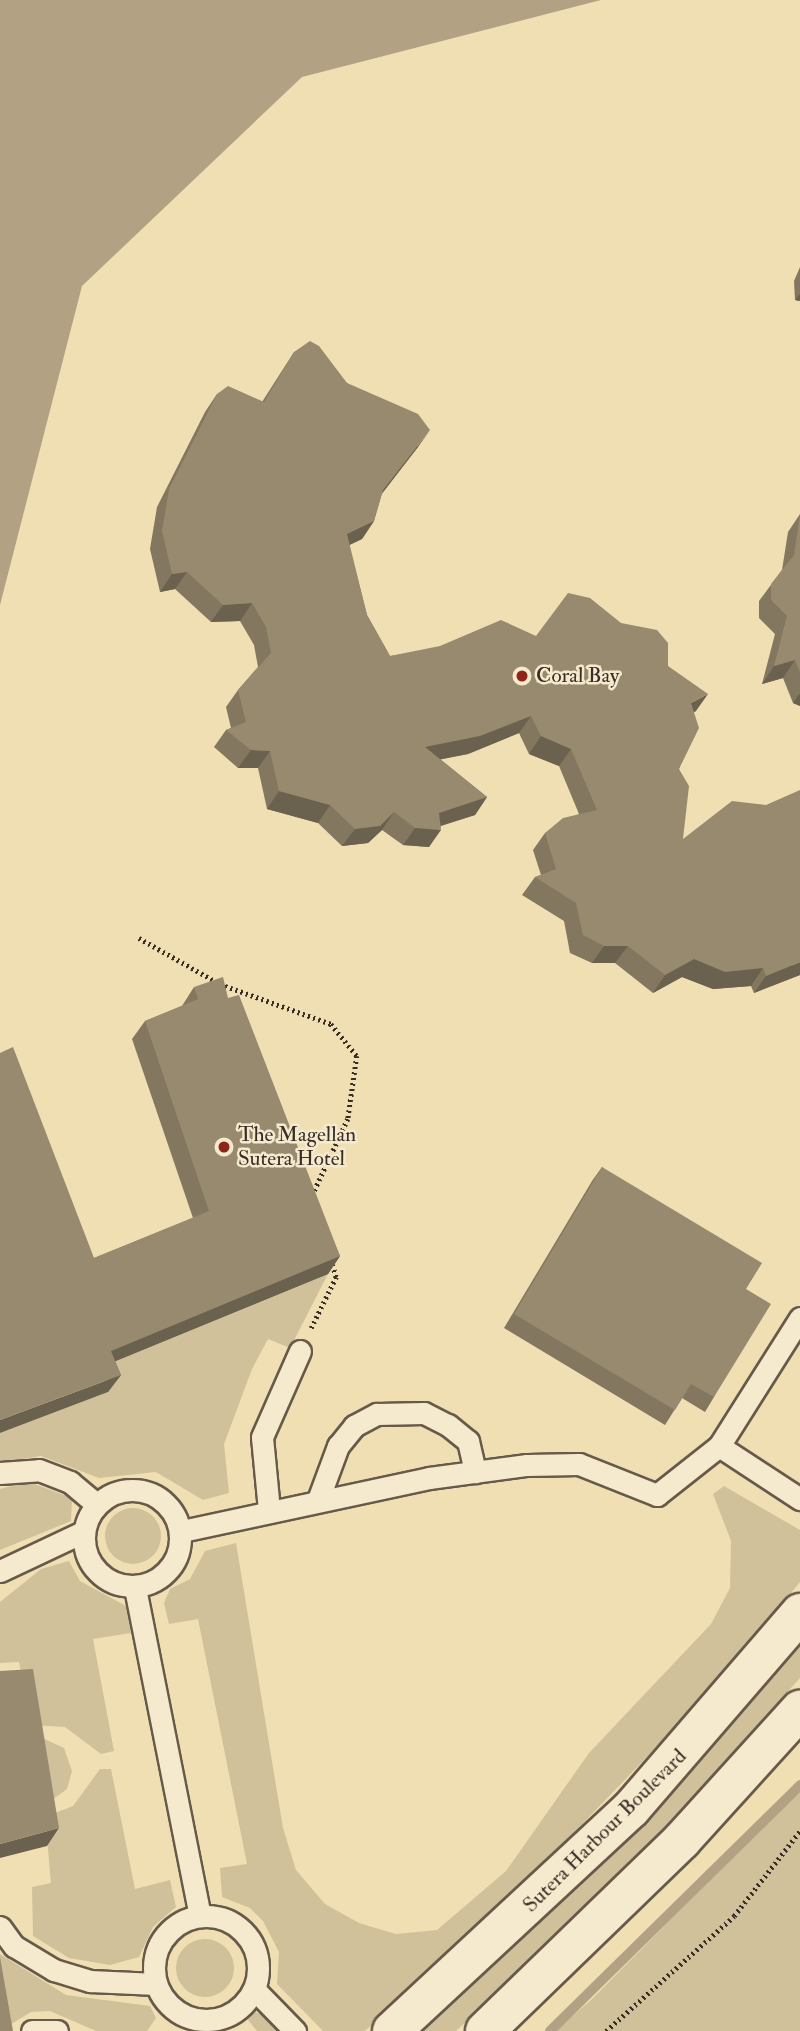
<!DOCTYPE html>
<style>
body{margin:0}
#map{position:relative;width:800px;height:2031px;overflow:hidden;background:#f0dfb2;font-family:"IM FELL Double Pica",serif}
div>[style]{position:absolute}
[style*='--x']{left:calc(var(--x)*1px);top:calc(var(--y)*1px);width:calc(var(--w)*1px);rotate:calc(var(--a)*1deg)}
.green>*{inset:0;background:#d1c19a}
.round{border-radius:50%}
.water>*{inset:0;background:#b2a283}
.stream>*{height:10px;margin:-5px;padding:0 5px;transform-origin:5px;border-radius:5px;background:#b2a283}
.path>*{height:4.5px;margin-top:-2.25px;transform-origin:0;background:repeating-linear-gradient(90deg,#392d27 0 2px,transparent 0 5.5px)}
.roads{filter:drop-shadow(2px 0 #675a4a) drop-shadow(-2px 0 #675a4a) drop-shadow(0 2px #675a4a) drop-shadow(0 -2px #675a4a)}
.service>*{height:21px;margin:-10.5px;padding:0 10.5px;transform-origin:10.5px;border-radius:10.5px;background:#f5eacd}
.service>.ring{margin:-10.5px;padding:0;box-sizing:content-box;background:none;border:21px solid #f5eacd;border-radius:50%}
.minor>*{height:38px;margin:-19px;padding:0 19px;transform-origin:19px;border-radius:19px;background:#f5eacd}
.wall>*{inset:0;background:#83775f}
.shaded-wall>*{inset:0;background:#6a614e}
.building>*{inset:0;background:#988a6f}
.dots>*{width:19px;height:19px;translate:-50% -50%;box-sizing:border-box;border:4px solid #f5eacd;border-radius:50%}
span{translate:-50% -50%;white-space:nowrap;text-align:center;line-height:1.15;-webkit-text-stroke:5px #f5eacd;paint-order:stroke}
.poi-label{font-size:21px;color:#392d27}
.left{translate:0 -50%;text-align:left}
.street-label{font-size:21px;color:#392d27}
</style>
<div id="map">
<div class="green">
<i style="clip-path:polygon(328px 1274px,290px 1348px,268px 1339px,252px 1369px,224px 1444px,229px 1493px,203px 1500px,156px 1472px,99px 1478px,41px 1456px,0 1463px,0 1433px,108px 1392px,99px 1368px)"></i>
<i style="clip-path:polygon(29px 1482px,72px 1498px,71px 1521px,0 1550px,0 1489px)"></i>
<i style="clip-path:polygon(724px 1486px,800px 1530px,800px 1582px,718px 1683px,513px 1896px,365px 2031px,323px 2031px,277px 1984px,279px 1952px,263px 1921px,250px 1908px,222px 1897px,220px 1868px,247px 1864px,198px 1619px,169px 1624px,164px 1603px,170px 1589px,190px 1579px,205px 1551px,236px 1543px,283px 1828px,296px 1870px,325px 1904px,359px 1923px,396px 1934px,437px 1930px,506px 1871px,589px 1753px,711px 1624px,730px 1588px,731px 1541px,713px 1494px)"></i>
<i class="round" style="left:105px;top:1508px;width:56px;height:56px"></i>
<i style="clip-path:polygon(69px 1561px,80px 1581px,126px 1606px,131px 1633px,93px 1639px,114px 1751px,101px 1754px,65px 1727px,32px 1725px,19px 1662px,0 1663px,0 1602px,41px 1569px)"></i>
<i style="clip-path:polygon(800px 1637px,800px 1678px,640px 1857px,456px 2031px,420px 2031px,545px 1913px)"></i>
<i style="clip-path:polygon(38px 1736px,64px 1748px,72px 1771px,67px 1789px,52px 1800px)"></i>
<i style="clip-path:polygon(100px 1769px,111px 1769px,135px 1889px,170px 1880px,176px 1907px,153px 1927px,139px 1957px,110px 1965px,69px 1958px,33px 1936px,32px 1887px,51px 1883px,45px 1817px,73px 1806px)"></i>
<i style="clip-path:polygon(800px 1789px,800px 2031px,555px 2031px,592px 1999px)"></i>
<i class="round" style="left:176px;top:1939px;width:58px;height:58px"></i>
<i style="clip-path:polygon(0 1954px,66px 1995px,150px 2006px,156px 2018px,147px 2031px,96px 2031px,50px 2011px,31px 2012px,0 2031px)"></i>
<i style="clip-path:polygon(255px 2012px,263px 2014px,279px 2031px,257px 2031px,248px 2020px)"></i>
</div>
<div class="water">
<i style="clip-path:polygon(0 0,601px 0,302px 77px,82px 286px,0 605px)"></i>
</div>
<div class="stream">
<i style="--x:550;--y:2031;--w:351;--a:-44.5"></i>
</div>
<div class="path">
<i style="--x:139;--y:938;--w:93;--a:29.6"></i>
<i style="--x:220;--y:984;--w:118;--a:19.8"></i>
<i style="--x:331;--y:1024;--w:41;--a:50.9"></i>
<i style="--x:357;--y:1056;--w:64;--a:98.1"></i>
<i style="--x:348;--y:1119;--w:83;--a:115"></i>
<i style="--x:311;--y:1328;--w:57;--a:-63.9"></i>
<i style="--x:336;--y:1277;--w:16;--a:-108"></i>
<i style="--x:606;--y:2031;--w:172;--a:-41.9"></i>
<i style="--x:734;--y:1916;--w:108;--a:-52.2"></i>
</div>
<div class="roads">
<div class="service">
<i style="--x:800;--y:1318;--w:151;--a:122.3"></i>
<i style="--x:719;--y:1446;--w:97;--a:33.2"></i>
<i style="--x:0;--y:1473;--w:39;--a:-4"></i>
<i style="--x:39;--y:1470;--w:33;--a:21"></i>
<i style="--x:70;--y:1482;--w:34;--a:40"></i>
<i class="ring" style="left:84px;top:1490px;width:75px;height:75px"></i>
<i style="--x:318;--y:1500;--w:58;--a:-69.7"></i>
<i style="--x:338;--y:1446;--w:26;--a:-51"></i>
<i style="--x:354;--y:1426;--w:26;--a:-28"></i>
<i style="--x:377;--y:1414;--w:47;--a:-1.2"></i>
<i style="--x:424;--y:1413;--w:27;--a:27"></i>
<i style="--x:448;--y:1425;--w:26;--a:39"></i>
<i style="--x:468;--y:1441;--w:32;--a:77"></i>
<i style="--x:269;--y:1510;--w:73;--a:-95.5"></i>
<i style="--x:262;--y:1437;--w:94;--a:-66.2"></i>
<i style="--x:182;--y:1531;--w:253;--a:-12.1"></i>
<i style="--x:429;--y:1478;--w:99;--a:-7.6"></i>
<i style="--x:527;--y:1465;--w:52;--a:-1.1"></i>
<i style="--x:579;--y:1464;--w:84;--a:21.7"></i>
<i style="--x:657;--y:1495;--w:79;--a:-38.3"></i>
<i style="--x:0;--y:1571;--w:92;--a:-25.2"></i>
<i style="--x:135;--y:1588;--w:333;--a:78.8"></i>
<i class="ring" style="left:154px;top:1916px;width:83px;height:83px"></i>
<i style="--x:0;--y:1927;--w:24;--a:54"></i>
<i style="--x:14;--y:1946;--w:47;--a:31"></i>
<i style="--x:54;--y:1970;--w:38;--a:17"></i>
<i style="--x:90;--y:1981;--w:66;--a:2.6"></i>
<i style="--x:254;--y:1989;--w:59;--a:45.7"></i>
<i style="--x:32;--y:2031;--w:25;--a:0"></i>
</div>
<div class="minor">
<i style="--x:392;--y:2031;--w:326;--a:-42.9"></i>
<i style="--x:631;--y:1809;--w:259;--a:-49.2"></i>
<i style="--x:485;--y:2031;--w:274;--a:-44.1"></i>
<i style="--x:682;--y:1840;--w:176;--a:-47.8"></i>
</div>
</div>
<div class="wall">
<i style="clip-path:polygon(800px 267px,800px 301px,795px 300px,794px 281px)"></i>
<i style="clip-path:polygon(294px 352px,347px 383px,418px 447px,382px 493px,374px 521px,362px 539px,349px 545px,367px 615px,390px 656px,536px 636px,668px 666px,696px 711px,694px 712px,679px 769px,683px 839px,800px 975px,754px 993px,751px 986px,713px 989px,682px 977px,653px 993px,615px 963px,592px 963px,570px 953px,564px 921px,522px 895px,535px 877px,541px 875px,533px 850px,545px 833px,579px 814px,559px 766px,529px 754px,519px 733px,468px 754px,440px 759px,487px 797px,475px 815px,441px 826px,429px 847px,403px 845px,382px 830px,368px 843px,342px 846px,318px 823px,267px 809px,258px 768px,238px 768px,214px 747px,226px 730px,231px 728px,226px 707px,238px 690px,258px 667px,254px 645px,240px 621px,211px 622px,175px 589px,160px 592px,150px 549px,157px 507px,205px 412px,217px 394px,262px 402px)"></i>
<i style="clip-path:polygon(800px 514px,800px 706px,793px 703px,783px 678px,762px 684px,775px 634px,759px 618px,759px 601px,782px 570px,788px 532px)"></i>
<i style="clip-path:polygon(194px 987px,228px 998px,340px 1256px,328px 1274px,115px 1361px,121px 1375px,108px 1392px,94px 1258px,193px 1218px,132px 1039px,145px 1021px,182px 1006px)"></i>
<i style="clip-path:polygon(602px 1167px,746px 1289px,714px 1397px,705px 1412px,682px 1398px,665px 1425px,504px 1328px,592px 1181px)"></i>
</div>
<div class="shaded-wall">
<i style="clip-path:polygon(800px 294px,800px 301px,795px 300px)"></i>
<i style="clip-path:polygon(430px 430px,418px 447px,371px 508px,383px 490px)"></i>
<i style="clip-path:polygon(374px 521px,362px 539px,335px 552px,347px 534px)"></i>
<i style="clip-path:polygon(187px 572px,175px 589px,160px 592px,172px 574px)"></i>
<i style="clip-path:polygon(252px 603px,240px 621px,211px 622px,223px 605px)"></i>
<i style="clip-path:polygon(795px 660px,783px 678px,762px 684px,774px 666px)"></i>
<i style="clip-path:polygon(800px 693px,800px 706px,793px 703px)"></i>
<i style="clip-path:polygon(708px 694px,696px 711px,679px 720px,691px 703px)"></i>
<i style="clip-path:polygon(531px 716px,519px 733px,468px 754px,413px 765px,425px 747px)"></i>
<i style="clip-path:polygon(541px 736px,571px 749px,559px 766px,529px 754px)"></i>
<i style="clip-path:polygon(251px 750px,270px 751px,258px 768px,238px 768px)"></i>
<i style="clip-path:polygon(279px 791px,330px 805px,318px 823px,267px 809px)"></i>
<i style="clip-path:polygon(487px 797px,475px 815px,430px 829px,441px 830px,429px 847px,403px 845px,415px 828px,439px 813px)"></i>
<i style="clip-path:polygon(394px 812px,382px 830px,368px 843px,342px 846px,355px 829px)"></i>
<i style="clip-path:polygon(604px 946px,628px 946px,615px 963px,592px 963px)"></i>
<i style="clip-path:polygon(694px 959px,763px 968px,751px 986px,713px 989px,682px 977px,653px 993px,665px 975px)"></i>
<i style="clip-path:polygon(800px 962px,800px 975px,754px 993px,766px 976px)"></i>
<i style="clip-path:polygon(340px 1256px,328px 1274px,99px 1368px,111px 1351px)"></i>
<i style="clip-path:polygon(121px 1375px,108px 1392px,0 1433px,0 1420px)"></i>
<i style="clip-path:polygon(59px 1828px,47px 1846px,0 1858px,0 1844px)"></i>
</div>
<div class="building">
<i style="clip-path:polygon(310px 341px,319px 346px,347px 383px,418px 414px,430px 430px,383px 490px,374px 521px,347px 534px,367px 615px,390px 656px,440px 646px,501px 620px,536px 636px,568px 593px,590px 598px,621px 623px,657px 630px,668px 643px,668px 666px,708px 694px,691px 703px,699px 728px,679px 769px,689px 786px,683px 839px,732px 801px,766px 805px,800px 790px,800px 962px,766px 976px,763px 968px,725px 972px,694px 959px,665px 975px,628px 946px,604px 946px,583px 935px,576px 903px,535px 877px,556px 869px,545px 833px,563px 818px,597px 810px,571px 749px,541px 736px,531px 716px,480px 736px,425px 747px,487px 797px,439px 813px,441px 830px,415px 828px,394px 812px,380px 826px,355px 829px,330px 805px,279px 791px,270px 751px,251px 750px,226px 730px,246px 722px,238px 690px,271px 653px,266px 627px,252px 603px,223px 605px,187px 572px,172px 574px,162px 531px,169px 489px,217px 394px,228px 386px,264px 402px,294px 352px)"></i>
<i style="clip-path:polygon(800px 515px,800px 672px,795px 660px,774px 666px,787px 616px,771px 600px,771px 584px,794px 555px)"></i>
<i style="clip-path:polygon(223px 977px,228px 998px,239px 995px,340px 1256px,111px 1351px,121px 1375px,0 1420px,0 1053px,13px 1047px,94px 1258px,209px 1211px,145px 1021px,198px 999px,194px 987px)"></i>
<i style="clip-path:polygon(602px 1167px,762px 1263px,746px 1289px,771px 1304px,714px 1397px,691px 1384px,675px 1410px,514px 1314px)"></i>
<i style="clip-path:polygon(33px 1669px,59px 1828px,0 1844px,0 1671px)"></i>
<i style="clip-path:polygon(0 1957px,13px 2031px,0 2031px)"></i>
</div>
<div class="dots">
<i style="left:522px;top:676px;background:#8f2418"></i>
<i style="left:224px;top:1147px;background:#8f2418"></i>
</div>
<div class="poi-label">
<span class="left" style="left:536px;top:676px">Coral Bay</span>
<span class="left" style="left:238px;top:1147px">The Magellan<br>Sutera Hotel</span>
</div>
<div class="street-label">
<span style="left:605px;top:1831px;rotate:-45deg">Sutera Harbour Boulevard</span>
</div>
</div>
